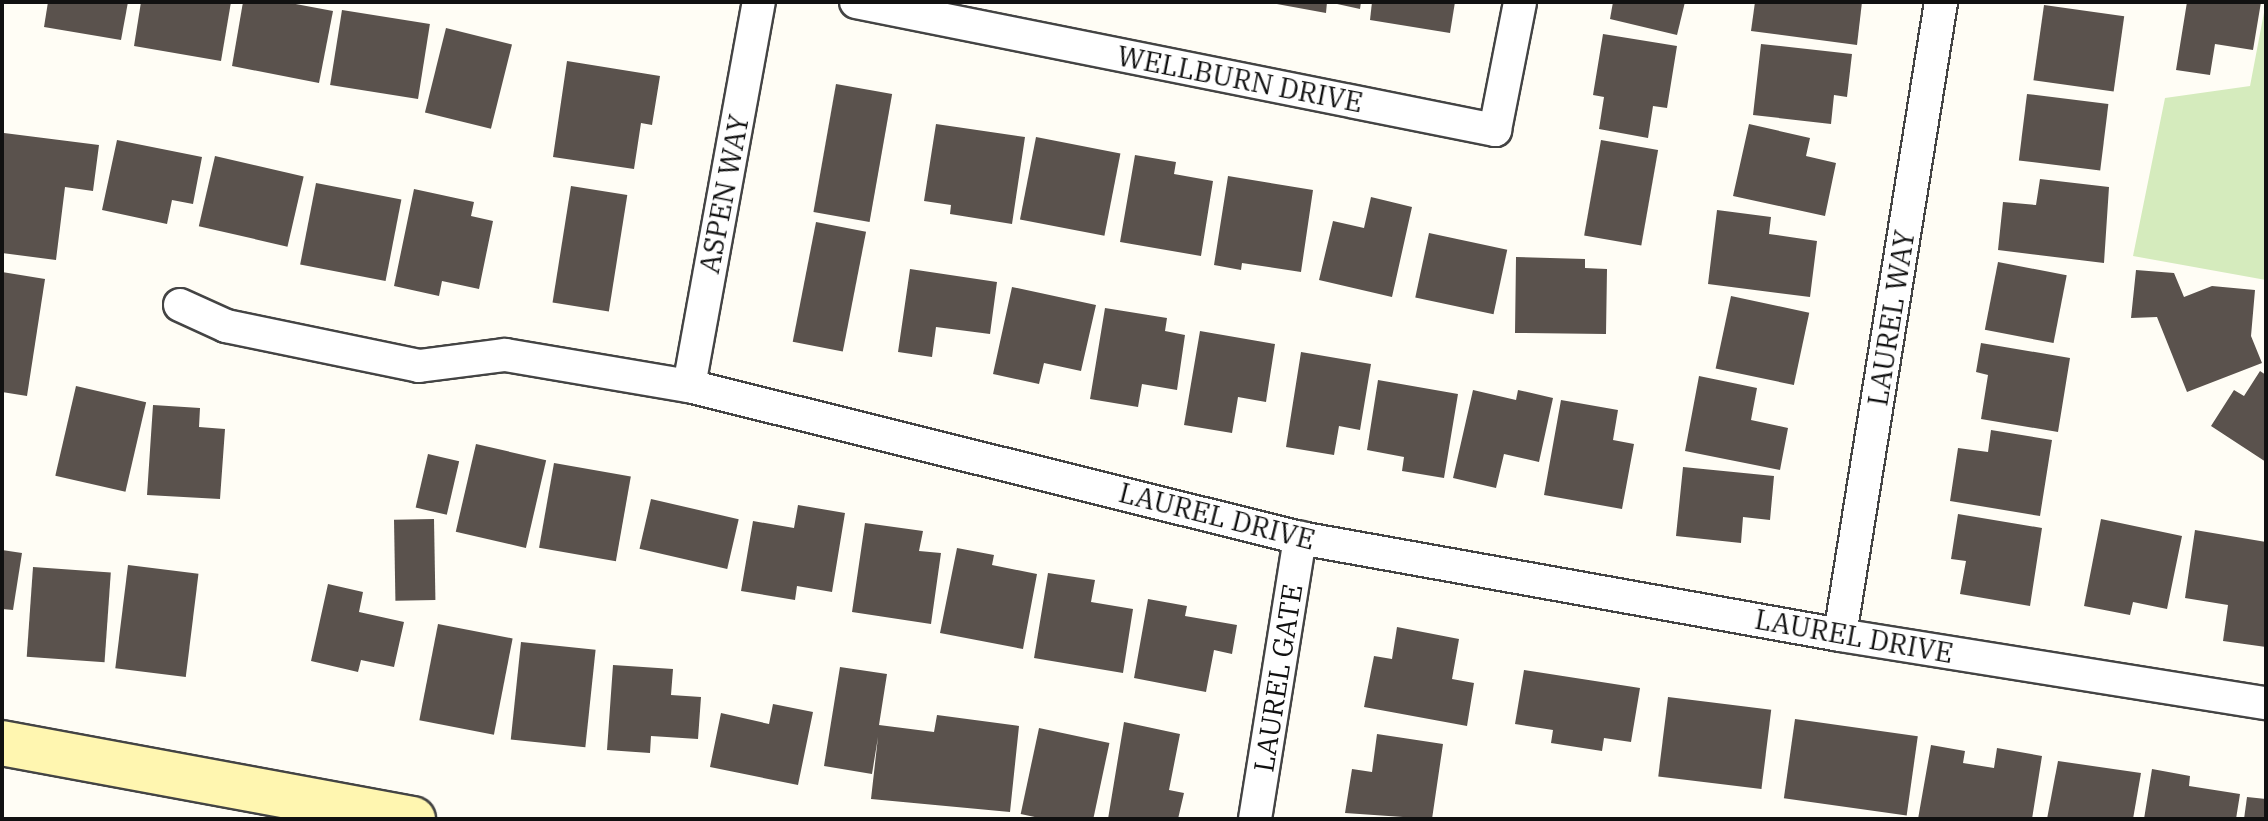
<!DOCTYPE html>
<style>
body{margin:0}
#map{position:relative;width:2268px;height:821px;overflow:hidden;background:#fffdf5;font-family:"IBM Plex Serif",serif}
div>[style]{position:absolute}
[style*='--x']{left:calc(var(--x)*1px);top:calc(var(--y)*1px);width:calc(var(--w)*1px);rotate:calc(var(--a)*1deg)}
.green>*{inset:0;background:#d5ebbd}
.building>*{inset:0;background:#5a524d;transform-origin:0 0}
.roads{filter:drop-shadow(2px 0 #444) drop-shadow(-2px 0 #444) drop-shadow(0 2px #444) drop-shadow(0 -2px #444)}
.street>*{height:32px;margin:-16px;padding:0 16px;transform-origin:16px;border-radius:16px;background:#fff}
.secondary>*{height:44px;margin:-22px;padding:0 22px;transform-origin:22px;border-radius:22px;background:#fff6b0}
span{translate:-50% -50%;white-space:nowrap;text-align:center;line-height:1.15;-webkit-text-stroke:8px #fff;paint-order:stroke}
.street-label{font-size:28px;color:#111}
.frame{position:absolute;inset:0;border:4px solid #111;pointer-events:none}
</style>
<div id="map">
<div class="green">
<i style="clip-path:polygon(2266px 2px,2266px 280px,2133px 256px,2165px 98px,2250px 86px)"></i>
</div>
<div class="building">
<i style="clip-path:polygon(48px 2px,128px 2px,121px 40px,44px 27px)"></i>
<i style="clip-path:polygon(141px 2px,231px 2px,221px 61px,134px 46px)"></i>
<i style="clip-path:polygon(243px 2px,285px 2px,333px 11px,319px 83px,232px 66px)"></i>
<i style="clip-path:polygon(1266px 2px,1327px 2px,1326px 13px)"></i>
<i style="clip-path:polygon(1328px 2px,1361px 2px,1360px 9px)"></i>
<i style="clip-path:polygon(1372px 2px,1455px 2px,1450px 33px,1370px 20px)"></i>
<i style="clip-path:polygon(1613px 2px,1685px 2px,1677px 35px,1610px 19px)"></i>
<i style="clip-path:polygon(1755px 2px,1862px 2px,1857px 45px,1751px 31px)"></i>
<i style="clip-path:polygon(2187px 2px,2261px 2px,2253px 50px,2215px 44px,2210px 75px,2176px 70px)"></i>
<i style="left:2044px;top:5px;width:81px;height:76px;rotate:8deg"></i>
<i style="left:342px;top:10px;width:89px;height:76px;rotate:9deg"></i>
<i style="left:446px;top:28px;width:68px;height:87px;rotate:14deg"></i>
<i style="clip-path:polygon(1603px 34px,1677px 46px,1667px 108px,1653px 106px,1648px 138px,1599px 129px,1604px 97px,1593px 95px)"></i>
<i style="clip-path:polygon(1761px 44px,1852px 54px,1847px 97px,1834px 95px,1831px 124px,1753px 115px)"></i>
<i style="clip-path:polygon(567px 61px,660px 76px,652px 125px,641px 123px,634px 169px,553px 157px)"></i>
<i style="left:836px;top:84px;width:57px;height:130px;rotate:10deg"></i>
<i style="left:2027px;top:94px;width:82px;height:67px;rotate:7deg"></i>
<i style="clip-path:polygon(936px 124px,1025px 137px,1012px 224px,950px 214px,951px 205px,924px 201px)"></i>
<i style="clip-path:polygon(1749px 124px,1810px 138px,1806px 156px,1836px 163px,1825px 216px,1733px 196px)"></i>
<i style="clip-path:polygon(4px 133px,99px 145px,93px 191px,65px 187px,56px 260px,2px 253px)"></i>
<i style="left:1036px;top:137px;width:86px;height:84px;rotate:11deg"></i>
<i style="clip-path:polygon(117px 140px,202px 157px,193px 204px,172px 200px,167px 224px,102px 210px)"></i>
<i style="left:1601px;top:140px;width:58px;height:97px;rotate:10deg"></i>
<i style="clip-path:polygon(1135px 155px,1176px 162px,1174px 174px,1213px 181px,1201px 256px,1120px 242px)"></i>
<i style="left:215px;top:156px;width:91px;height:72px;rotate:13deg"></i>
<i style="clip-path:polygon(1228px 176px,1313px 190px,1301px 272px,1242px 263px,1241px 270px,1214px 265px)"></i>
<i style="clip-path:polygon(2040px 179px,2109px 187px,2104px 263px,1998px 250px,2003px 202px,2036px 205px)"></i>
<i style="left:316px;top:183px;width:87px;height:83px;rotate:11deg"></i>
<i style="left:571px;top:186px;width:57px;height:118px;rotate:9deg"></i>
<i style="clip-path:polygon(414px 189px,474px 202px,471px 216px,493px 221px,479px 289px,442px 281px,439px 296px,394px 286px)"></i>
<i style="clip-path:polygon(1371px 197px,1412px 207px,1392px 297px,1319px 280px,1333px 221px,1364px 228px)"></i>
<i style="clip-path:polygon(1717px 210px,1771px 217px,1769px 234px,1817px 241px,1810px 297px,1708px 284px)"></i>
<i style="left:816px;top:222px;width:51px;height:122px;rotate:11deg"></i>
<i style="left:1429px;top:233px;width:80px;height:66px;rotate:12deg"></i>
<i style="clip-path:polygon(1516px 257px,1585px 259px,1585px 268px,1607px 269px,1606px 334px,1515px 333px)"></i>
<i style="left:1998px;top:262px;width:70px;height:69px;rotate:11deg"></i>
<i style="clip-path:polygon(910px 269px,997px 282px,990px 334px,936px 327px,932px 357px,898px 352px)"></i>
<i style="clip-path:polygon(2136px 270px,2174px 273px,2184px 297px,2212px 286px,2255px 290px,2251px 336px,2262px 363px,2187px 392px,2157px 317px,2131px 318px)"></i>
<i style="clip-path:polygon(2px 272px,45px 279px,27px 396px,2px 392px)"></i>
<i style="clip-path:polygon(1012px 287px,1096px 305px,1081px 371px,1044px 363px,1039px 384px,993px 374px)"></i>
<i style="left:1731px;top:296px;width:80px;height:74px;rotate:12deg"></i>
<i style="clip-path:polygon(1105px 308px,1167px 318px,1165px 331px,1185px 335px,1177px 390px,1142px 384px,1138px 407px,1090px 399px)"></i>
<i style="clip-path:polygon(1200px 331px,1275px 344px,1266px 402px,1238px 397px,1232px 433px,1184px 425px)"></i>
<i style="clip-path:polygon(1981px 343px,2070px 358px,2058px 432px,1981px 419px,1988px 375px,1976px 372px)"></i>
<i style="clip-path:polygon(1301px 352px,1371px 364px,1360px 430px,1339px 426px,1334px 455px,1286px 447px)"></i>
<i style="clip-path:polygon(2260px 371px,2266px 375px,2266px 462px,2211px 426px,2234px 390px,2244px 396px)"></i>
<i style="clip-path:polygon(1699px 376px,1757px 388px,1751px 420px,1788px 428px,1780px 470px,1685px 451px)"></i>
<i style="clip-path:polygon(1378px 380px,1458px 394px,1444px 478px,1402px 471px,1404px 457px,1367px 450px)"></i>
<i style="left:76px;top:386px;width:72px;height:92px;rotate:13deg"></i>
<i style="clip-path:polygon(1473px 390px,1516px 400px,1518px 390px,1553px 398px,1539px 462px,1504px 454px,1496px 488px,1453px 478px)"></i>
<i style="clip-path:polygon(1561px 400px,1618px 410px,1613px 440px,1634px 444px,1622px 509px,1544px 495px)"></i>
<i style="clip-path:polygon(153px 405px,200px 408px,199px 427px,225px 429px,220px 499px,147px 495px)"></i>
<i style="clip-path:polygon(1991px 430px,2052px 440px,2040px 516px,1950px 501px,1958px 448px,1988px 452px)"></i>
<i style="left:476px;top:444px;width:72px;height:90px;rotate:13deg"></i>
<i style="left:428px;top:454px;width:32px;height:55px;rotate:13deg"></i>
<i style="left:554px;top:463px;width:78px;height:86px;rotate:10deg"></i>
<i style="clip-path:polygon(1683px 467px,1774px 476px,1770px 520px,1743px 517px,1741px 543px,1676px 536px)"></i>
<i style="left:651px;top:499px;width:90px;height:51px;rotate:13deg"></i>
<i style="clip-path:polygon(798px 505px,845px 513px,832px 592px,797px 586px,795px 600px,741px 591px,753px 521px,794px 528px)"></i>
<i style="clip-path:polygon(1958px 514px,2042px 528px,2030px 606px,1960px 594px,1966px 561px,1951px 559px)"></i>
<i style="left:434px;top:519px;width:81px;height:40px;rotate:89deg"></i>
<i style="clip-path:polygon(2101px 519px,2182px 536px,2167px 609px,2133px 602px,2130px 615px,2084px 606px)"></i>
<i style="clip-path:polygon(865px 523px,923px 531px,919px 551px,941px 553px,931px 624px,852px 612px)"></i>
<i style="clip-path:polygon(2195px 530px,2266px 542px,2266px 647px,2223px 641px,2228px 605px,2185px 598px)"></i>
<i style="clip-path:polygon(957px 548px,994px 555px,992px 565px,1037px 574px,1023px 649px,940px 633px)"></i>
<i style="clip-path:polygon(2px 550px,22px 553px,13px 610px,2px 609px)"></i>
<i style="left:128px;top:565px;width:71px;height:104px;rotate:7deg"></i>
<i style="left:33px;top:567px;width:78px;height:90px;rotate:4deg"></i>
<i style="clip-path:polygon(1048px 573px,1095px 580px,1091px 602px,1133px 609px,1123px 673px,1034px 658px)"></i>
<i style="clip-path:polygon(328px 584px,363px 592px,359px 612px,404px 622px,394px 667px,361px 660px,358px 672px,311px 661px)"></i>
<i style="clip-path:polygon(1148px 599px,1187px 606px,1185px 616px,1237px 625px,1232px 654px,1214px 650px,1206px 692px,1134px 678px)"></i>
<i style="left:438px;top:624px;width:76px;height:98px;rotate:11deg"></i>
<i style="clip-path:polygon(1397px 627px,1459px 639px,1452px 679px,1474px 683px,1467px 726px,1364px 707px,1374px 656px,1392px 659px)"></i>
<i style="left:521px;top:642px;width:75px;height:98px;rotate:6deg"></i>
<i style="clip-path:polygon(613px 665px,673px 669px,671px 695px,701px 697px,698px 739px,651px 736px,650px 753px,607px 750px)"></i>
<i style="clip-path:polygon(840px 667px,887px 674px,879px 725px,934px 732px,937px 715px,1019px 726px,1010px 812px,871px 799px,878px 737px,872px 774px,824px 766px)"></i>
<i style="clip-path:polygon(1524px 670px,1640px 688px,1631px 742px,1604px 738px,1602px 751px,1551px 743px,1553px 730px,1515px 724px)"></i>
<i style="left:1668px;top:697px;width:104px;height:80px;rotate:7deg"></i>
<i style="clip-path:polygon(773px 704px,813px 712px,798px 785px,710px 767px,721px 713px,769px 724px)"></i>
<i style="left:1795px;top:719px;width:124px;height:80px;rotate:8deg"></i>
<i style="clip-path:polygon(1124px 722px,1180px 734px,1169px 790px,1184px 793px,1178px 819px,1108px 819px)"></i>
<i style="left:1039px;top:728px;width:72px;height:88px;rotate:12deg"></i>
<i style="clip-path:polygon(1377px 734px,1443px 744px,1432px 819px,1345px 813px,1352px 769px,1372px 772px)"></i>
<i style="clip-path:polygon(1931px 745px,1965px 751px,1963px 763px,1994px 768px,1997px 748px,2042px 756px,2032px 819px,1918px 819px)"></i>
<i style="clip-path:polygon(2058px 761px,2141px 773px,2133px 819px,2047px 819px)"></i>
<i style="clip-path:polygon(2152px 769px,2190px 776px,2189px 786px,2240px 794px,2236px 819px,2144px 819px)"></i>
<i style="clip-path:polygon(2247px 797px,2266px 799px,2266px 819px,2244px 819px)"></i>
</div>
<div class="roads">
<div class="street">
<i style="--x:856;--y:2;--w:652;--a:11.33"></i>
<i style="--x:1495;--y:130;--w:130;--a:-78.9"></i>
<i style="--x:180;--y:305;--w:51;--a:24.5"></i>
<i style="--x:226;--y:326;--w:197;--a:11.7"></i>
<i style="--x:419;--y:366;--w:87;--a:-7.3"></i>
<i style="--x:505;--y:355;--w:187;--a:9.6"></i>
<i style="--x:689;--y:386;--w:630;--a:13.97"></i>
<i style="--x:1300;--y:538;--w:549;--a:10.18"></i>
<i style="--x:1840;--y:635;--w:431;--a:9.1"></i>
<i style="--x:689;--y:386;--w:390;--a:-79.7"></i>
<i style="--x:1840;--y:635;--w:641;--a:-80.93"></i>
<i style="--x:1255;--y:819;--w:285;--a:-80.9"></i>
</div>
<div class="secondary">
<i style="--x:2;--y:743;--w:418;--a:10.5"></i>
</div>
</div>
<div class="street-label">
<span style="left:1240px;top:79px;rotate:11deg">WELLBURN DRIVE</span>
<span style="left:724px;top:194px;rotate:-79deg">ASPEN WAY</span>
<span style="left:1891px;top:318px;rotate:-81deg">LAUREL WAY</span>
<span style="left:1217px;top:516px;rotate:14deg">LAUREL DRIVE</span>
<span style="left:1854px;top:636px;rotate:10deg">LAUREL DRIVE</span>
<span style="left:1278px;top:678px;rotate:-81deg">LAUREL GATE</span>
</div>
<div class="frame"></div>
</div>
